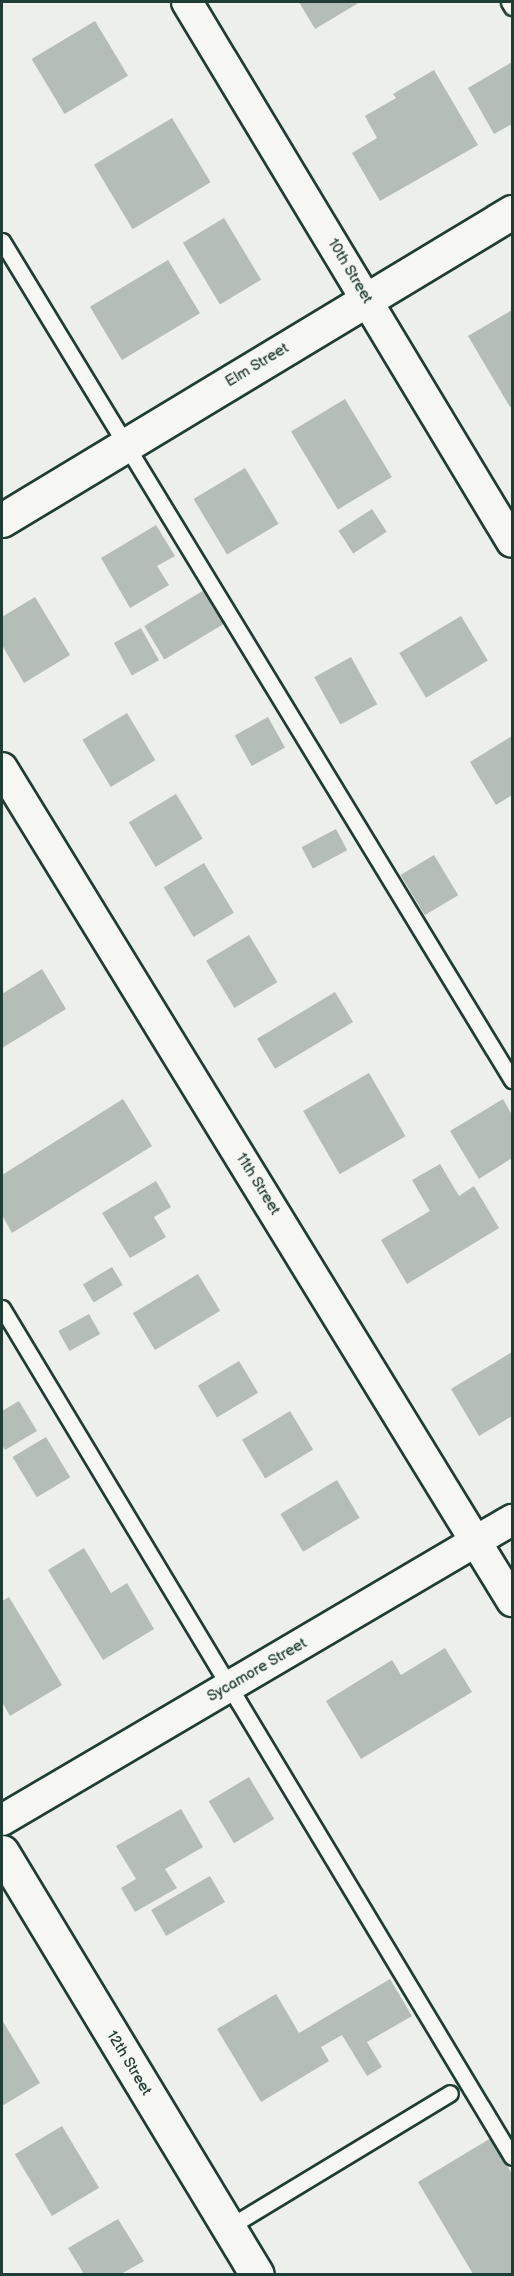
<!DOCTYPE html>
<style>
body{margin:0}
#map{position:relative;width:514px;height:2276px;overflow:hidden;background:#edefea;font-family:"Balsamiq Sans",sans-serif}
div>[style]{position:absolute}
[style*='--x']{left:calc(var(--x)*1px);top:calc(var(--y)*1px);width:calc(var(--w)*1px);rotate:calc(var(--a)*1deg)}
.building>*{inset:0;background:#b4bdb8;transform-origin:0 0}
.roads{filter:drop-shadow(2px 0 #1f3d34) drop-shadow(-2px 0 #1f3d34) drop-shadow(0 2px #1f3d34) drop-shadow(0 -2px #1f3d34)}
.service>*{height:15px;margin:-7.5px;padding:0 7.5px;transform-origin:7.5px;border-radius:7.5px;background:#f6f6f2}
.minor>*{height:30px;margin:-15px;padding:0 15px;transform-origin:15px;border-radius:15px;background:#f6f6f2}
.tertiary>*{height:33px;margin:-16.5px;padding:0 16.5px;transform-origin:16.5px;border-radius:16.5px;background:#f6f6f2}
.secondary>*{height:33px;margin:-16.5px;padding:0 16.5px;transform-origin:16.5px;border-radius:16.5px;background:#f6f6f2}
span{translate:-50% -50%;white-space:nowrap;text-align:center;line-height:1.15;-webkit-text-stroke:6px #f6f6f2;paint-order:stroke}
.street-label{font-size:15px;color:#1f3d34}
.frame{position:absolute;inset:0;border:3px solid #1f3d34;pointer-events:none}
</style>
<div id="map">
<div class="building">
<i style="clip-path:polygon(299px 2px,360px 2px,315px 29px)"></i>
<i style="left:95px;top:21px;width:64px;height:74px;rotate:59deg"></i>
<i style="clip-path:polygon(512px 62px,512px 124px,494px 134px,468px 88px)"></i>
<i style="clip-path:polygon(434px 70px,478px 145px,380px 201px,352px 153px,377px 138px,365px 116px,396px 98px,393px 94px)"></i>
<i style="left:172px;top:118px;width:75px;height:91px;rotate:59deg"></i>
<i style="left:224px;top:218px;width:72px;height:48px;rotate:59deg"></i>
<i style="left:168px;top:260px;width:62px;height:91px;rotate:59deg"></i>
<i style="clip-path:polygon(512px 310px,512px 406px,510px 407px,468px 336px)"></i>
<i style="left:345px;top:399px;width:91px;height:63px;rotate:59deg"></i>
<i style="left:245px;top:468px;width:65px;height:60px;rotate:59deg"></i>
<i style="left:372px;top:509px;width:27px;height:40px;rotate:57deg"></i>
<i style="clip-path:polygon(156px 525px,175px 556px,157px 566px,169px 585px,130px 608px,101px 558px)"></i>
<i style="left:206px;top:589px;width:39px;height:72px;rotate:59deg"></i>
<i style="clip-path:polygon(35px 597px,70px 655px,24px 683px,2px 645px,2px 617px)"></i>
<i style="left:461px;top:616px;width:52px;height:72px;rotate:59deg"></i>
<i style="left:141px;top:628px;width:37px;height:31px;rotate:61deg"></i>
<i style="left:351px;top:657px;width:54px;height:42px;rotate:61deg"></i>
<i style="left:127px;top:713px;width:55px;height:52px;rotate:59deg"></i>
<i style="left:268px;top:717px;width:35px;height:38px;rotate:61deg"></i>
<i style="clip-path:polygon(512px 736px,512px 795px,496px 805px,470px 762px)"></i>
<i style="left:176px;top:794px;width:52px;height:55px;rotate:59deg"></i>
<i style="left:336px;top:829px;width:24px;height:39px;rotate:62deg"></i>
<i style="left:434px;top:855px;width:47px;height:39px;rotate:59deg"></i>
<i style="left:204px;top:863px;width:58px;height:47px;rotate:59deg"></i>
<i style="left:249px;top:935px;width:55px;height:50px;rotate:59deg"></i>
<i style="clip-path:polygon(42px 969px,66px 1009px,2px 1048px,2px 994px)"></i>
<i style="left:335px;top:992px;width:35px;height:91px;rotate:59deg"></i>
<i style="left:369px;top:1073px;width:73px;height:76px;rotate:60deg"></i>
<i style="clip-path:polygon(123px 1099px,152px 1146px,12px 1233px,2px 1215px,2px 1175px)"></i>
<i style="clip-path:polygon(503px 1099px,512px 1115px,512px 1158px,479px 1179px,450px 1131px)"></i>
<i style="clip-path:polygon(440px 1164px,459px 1196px,474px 1186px,499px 1228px,407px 1284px,381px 1240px,430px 1211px,412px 1180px)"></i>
<i style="clip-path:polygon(156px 1181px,171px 1207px,154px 1217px,166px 1237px,130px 1258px,102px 1213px)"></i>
<i style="left:112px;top:1267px;width:21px;height:34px;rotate:59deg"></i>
<i style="left:198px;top:1274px;width:43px;height:76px;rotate:59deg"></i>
<i style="left:89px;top:1314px;width:23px;height:35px;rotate:61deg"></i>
<i style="clip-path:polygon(512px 1352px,512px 1416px,479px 1436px,451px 1389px)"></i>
<i style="left:239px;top:1361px;width:37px;height:48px;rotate:59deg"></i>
<i style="clip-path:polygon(19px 1401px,37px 1431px,5px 1450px,2px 1445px,2px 1411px)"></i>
<i style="left:290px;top:1411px;width:45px;height:56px;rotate:59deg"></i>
<i style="left:46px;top:1437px;width:47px;height:39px;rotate:59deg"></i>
<i style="left:337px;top:1480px;width:44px;height:66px;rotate:59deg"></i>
<i style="clip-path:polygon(84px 1548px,111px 1593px,127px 1583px,154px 1629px,103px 1660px,48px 1570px)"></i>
<i style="clip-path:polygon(9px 1597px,62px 1685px,10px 1716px,2px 1702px,2px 1601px)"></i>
<i style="clip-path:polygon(445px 1648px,472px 1692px,361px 1759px,326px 1701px,392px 1660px,401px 1675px)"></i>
<i style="left:249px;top:1777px;width:49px;height:47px;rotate:59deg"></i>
<i style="clip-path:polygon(181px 1809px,203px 1847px,165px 1869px,177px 1888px,135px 1912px,121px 1888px,136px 1879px,116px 1846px)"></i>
<i style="left:210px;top:1876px;width:30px;height:68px;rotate:60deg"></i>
<i style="clip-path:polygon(390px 1979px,412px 2016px,367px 2042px,382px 2067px,367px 2076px,342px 2035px,321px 2047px,329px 2061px,261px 2102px,217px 2029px,276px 1994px,299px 2033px)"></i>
<i style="clip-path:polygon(2px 2020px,40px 2083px,2px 2106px)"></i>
<i style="left:62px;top:2126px;width:72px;height:55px;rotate:59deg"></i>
<i style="clip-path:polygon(491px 2138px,512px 2174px,512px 2274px,473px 2274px,418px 2182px)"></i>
<i style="clip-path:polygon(118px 2219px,144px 2261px,121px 2274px,84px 2274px,68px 2248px)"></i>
</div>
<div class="roads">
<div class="service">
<i style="--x:509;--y:2;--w:6;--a:59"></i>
<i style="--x:2;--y:241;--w:982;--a:58.71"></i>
<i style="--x:2;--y:1308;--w:990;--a:59.01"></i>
<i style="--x:229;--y:2227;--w:258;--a:-31.2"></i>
</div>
<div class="minor">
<i style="--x:187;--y:2;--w:630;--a:58.96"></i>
<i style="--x:2;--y:768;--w:977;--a:58.52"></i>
<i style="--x:2;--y:1820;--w:592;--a:-30.47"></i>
</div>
<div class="tertiary">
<i style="--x:2;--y:1852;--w:493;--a:58.9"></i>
</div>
<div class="secondary">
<i style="--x:2;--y:520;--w:596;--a:-31.13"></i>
</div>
</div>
<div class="street-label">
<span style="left:350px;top:271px;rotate:59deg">10th Street</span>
<span style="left:257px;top:365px;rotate:-31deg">Elm Street</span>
<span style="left:258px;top:1184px;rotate:58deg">11th Street</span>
<span style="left:257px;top:1670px;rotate:-30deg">Sycamore Street</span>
<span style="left:129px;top:2063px;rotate:59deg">12th Street</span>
</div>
<div class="frame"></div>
</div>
